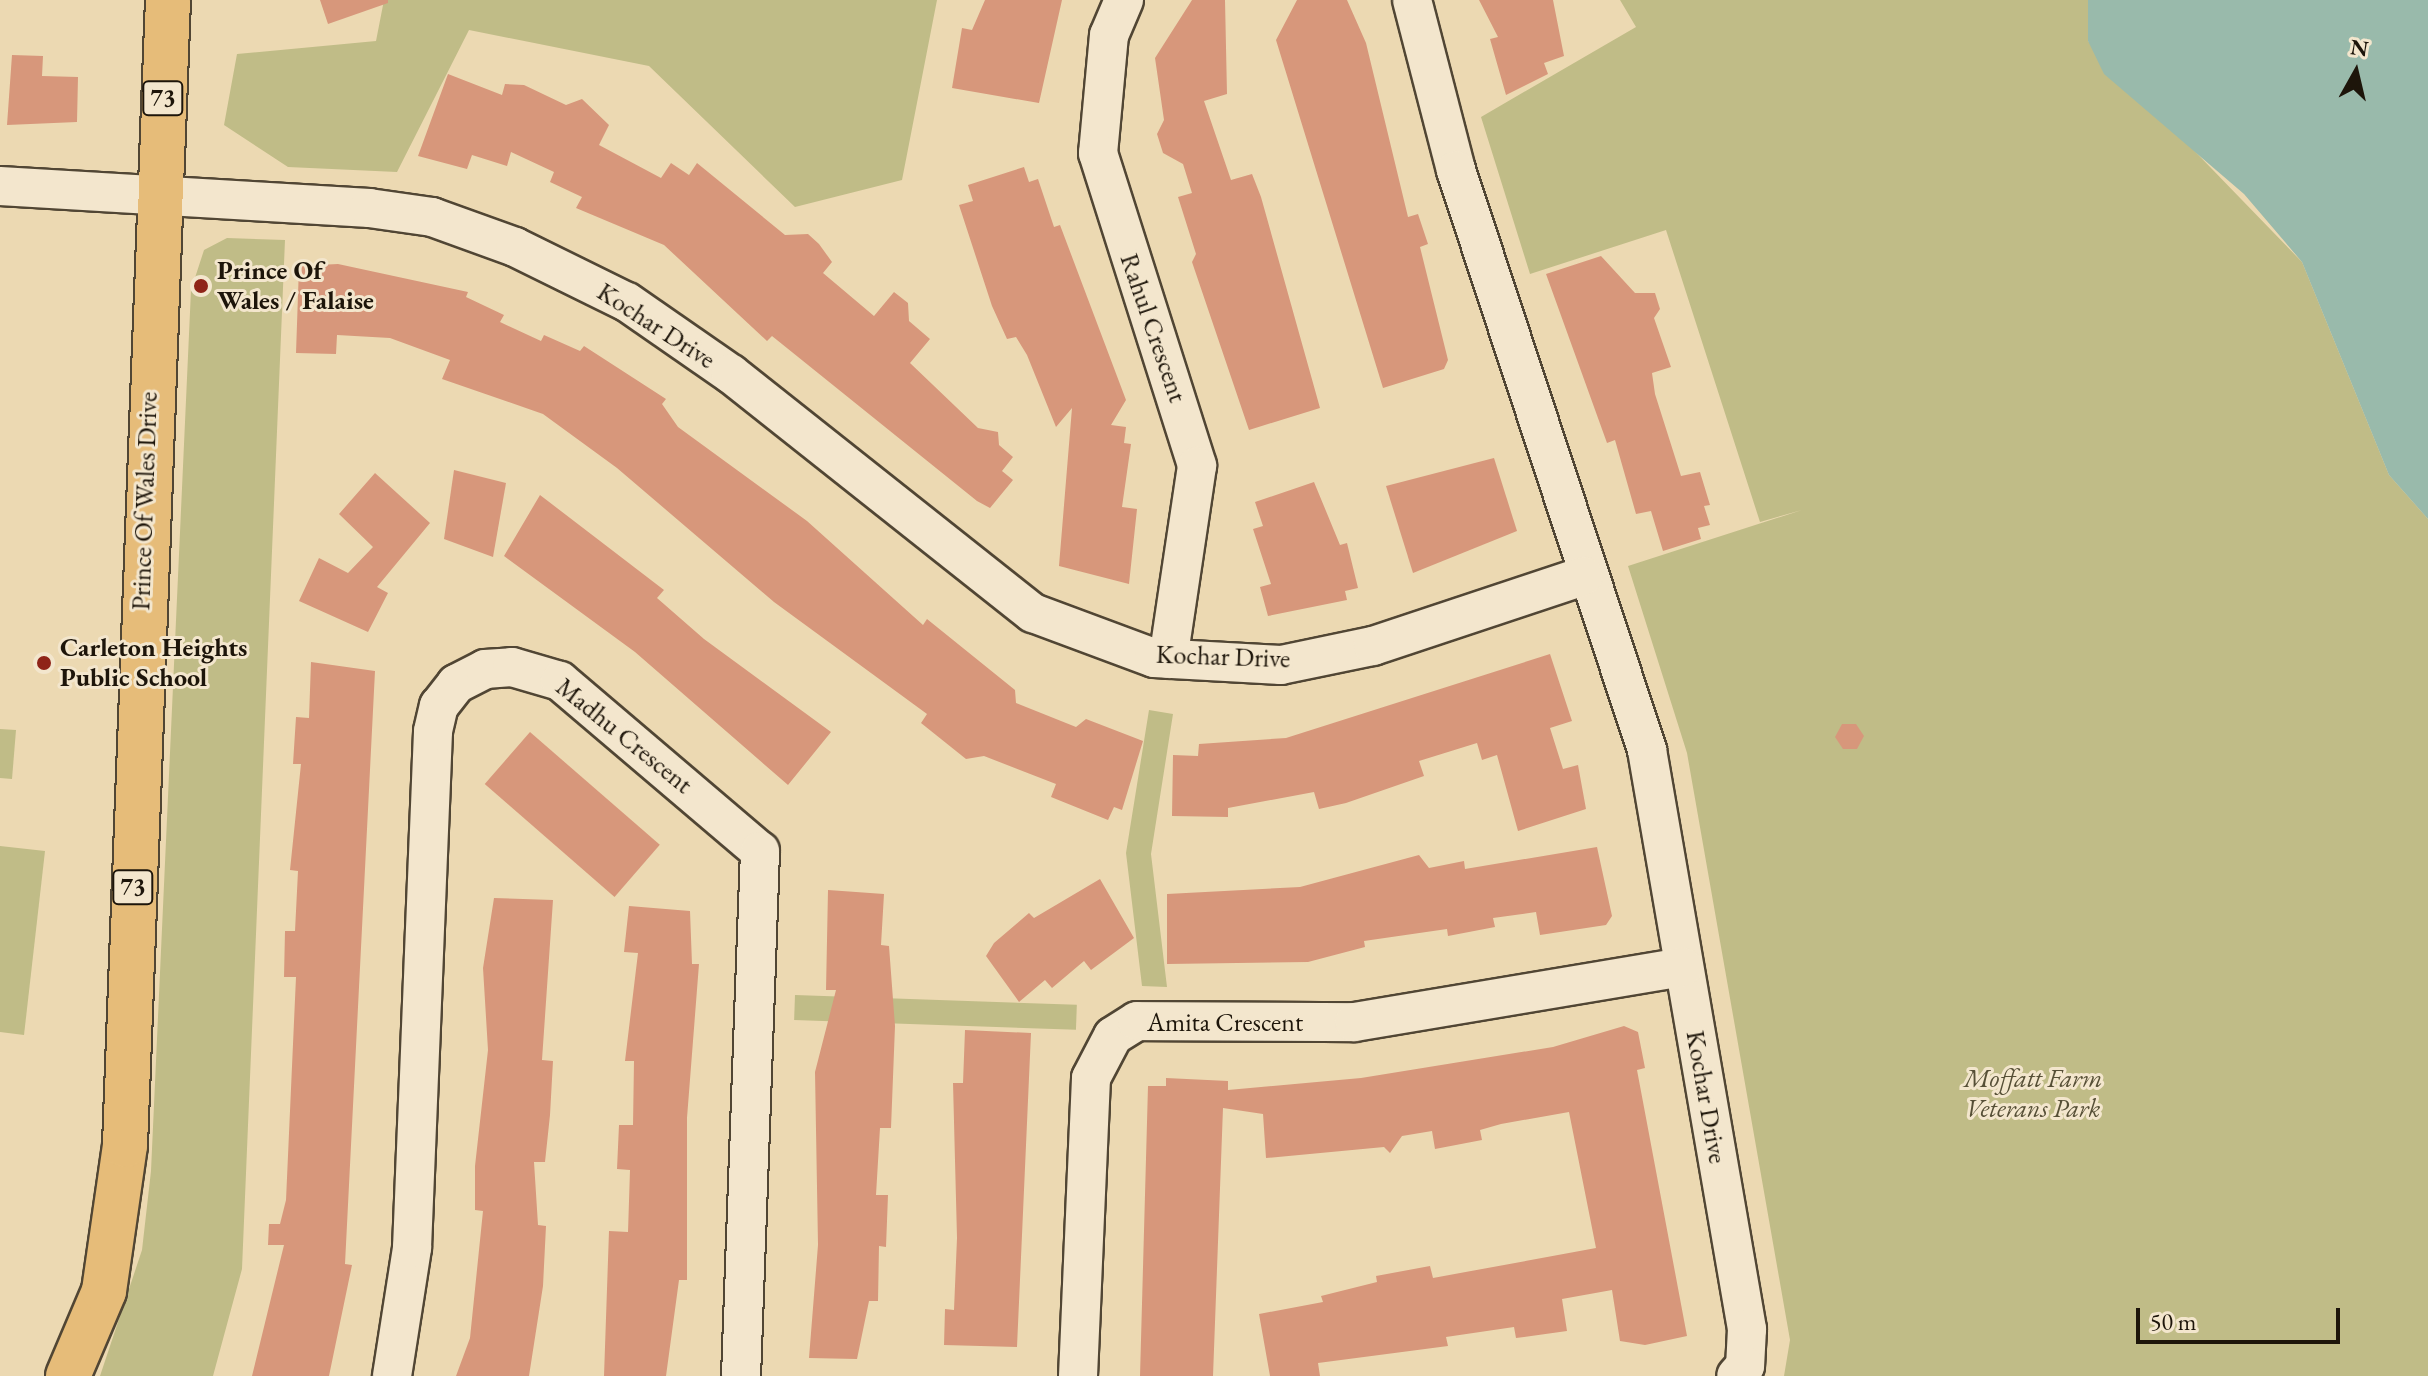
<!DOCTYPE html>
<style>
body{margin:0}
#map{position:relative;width:2428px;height:1376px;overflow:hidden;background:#ecd9b2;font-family:"EB Garamond",serif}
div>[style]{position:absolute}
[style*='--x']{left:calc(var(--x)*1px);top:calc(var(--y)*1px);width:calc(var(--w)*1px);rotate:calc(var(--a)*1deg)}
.green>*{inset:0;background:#c0bc87;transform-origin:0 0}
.water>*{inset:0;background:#99baab}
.building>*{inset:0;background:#d7977b;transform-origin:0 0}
.roads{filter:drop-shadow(2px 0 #514634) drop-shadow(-2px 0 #514634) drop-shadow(0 2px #514634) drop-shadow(0 -2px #514634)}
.minor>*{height:38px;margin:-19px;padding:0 19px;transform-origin:19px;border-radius:19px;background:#f3e6cd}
.major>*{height:44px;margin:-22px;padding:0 22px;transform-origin:22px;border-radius:22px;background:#e6bc79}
.dots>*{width:22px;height:22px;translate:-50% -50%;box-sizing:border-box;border:4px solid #f3e6cd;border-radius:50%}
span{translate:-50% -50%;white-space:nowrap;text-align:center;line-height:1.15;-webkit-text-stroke:6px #f3e6cd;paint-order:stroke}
.shield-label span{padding:2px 6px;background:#f3e6cd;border:2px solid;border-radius:6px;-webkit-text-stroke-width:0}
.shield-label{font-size:24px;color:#1d150a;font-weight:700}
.poi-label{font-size:26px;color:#1d150a;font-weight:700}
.left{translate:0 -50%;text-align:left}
.street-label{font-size:26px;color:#1d150a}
.park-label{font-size:26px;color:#564f36;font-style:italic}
.north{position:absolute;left:2316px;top:32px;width:80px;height:80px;-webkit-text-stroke:6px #f3e6cd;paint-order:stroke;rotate:8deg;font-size:22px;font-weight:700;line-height:32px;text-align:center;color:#1d150a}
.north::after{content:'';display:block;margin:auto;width:28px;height:36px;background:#1d150a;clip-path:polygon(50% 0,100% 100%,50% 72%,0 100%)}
.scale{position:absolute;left:2136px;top:1308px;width:204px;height:36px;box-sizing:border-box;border:4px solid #1d150a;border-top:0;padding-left:10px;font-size:24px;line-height:28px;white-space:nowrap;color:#1d150a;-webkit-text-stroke:6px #f3e6cd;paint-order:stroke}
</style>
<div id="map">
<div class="green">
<i style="clip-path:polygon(384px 0,937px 0,902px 180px,795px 207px,649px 66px,469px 30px,397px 172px,288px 167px,224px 125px,237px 54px,376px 41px)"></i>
<i style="clip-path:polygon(1620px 0,2088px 0,2088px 41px,2302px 262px,2389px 475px,2428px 519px,2428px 1376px,1784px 1376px,1790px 1340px,1687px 753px,1628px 566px,1802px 510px,1760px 522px,1666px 230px,1530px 274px,1481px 117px,1636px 27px)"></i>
<i style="clip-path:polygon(227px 238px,285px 240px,242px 1269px,213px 1376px,100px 1376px,142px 1250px,151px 1171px,191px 290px,204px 250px)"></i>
<i style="clip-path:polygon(1149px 710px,1173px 714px,1151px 854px,1167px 987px,1142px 986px,1126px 853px)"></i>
<i style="clip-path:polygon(0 729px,16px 730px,12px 779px,0 778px)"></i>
<i style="clip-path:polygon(0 846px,45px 851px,24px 1035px,0 1032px)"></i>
<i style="left:795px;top:995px;width:282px;height:25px;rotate:2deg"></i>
</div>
<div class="water">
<i style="clip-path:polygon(2088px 0,2428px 0,2428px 519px,2389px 475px,2302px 262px,2244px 194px,2104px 74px,2088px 41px)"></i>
</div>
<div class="building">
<i style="clip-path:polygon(320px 0,388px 0,388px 3px,328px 24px)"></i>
<i style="clip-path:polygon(985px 0,1062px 0,1039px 103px,952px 88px,962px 28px,972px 30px)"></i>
<i style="clip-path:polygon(1192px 0,1225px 0,1227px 94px,1204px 101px,1231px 180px,1252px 174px,1261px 197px,1320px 408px,1249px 430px,1192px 262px,1196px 254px,1178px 197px,1192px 193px,1183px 164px,1163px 153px,1157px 134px,1164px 120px,1155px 58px)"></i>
<i style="clip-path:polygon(1297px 0,1347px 0,1366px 43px,1408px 217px,1418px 214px,1428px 244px,1420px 247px,1448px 360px,1444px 369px,1383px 388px,1276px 40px)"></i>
<i style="clip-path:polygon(1479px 0,1553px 0,1564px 56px,1544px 63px,1548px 74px,1506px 95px,1490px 39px,1498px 37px)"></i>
<i style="clip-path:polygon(12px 55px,43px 56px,42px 76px,78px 77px,77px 122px,7px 125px)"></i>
<i style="clip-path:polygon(448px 74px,502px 95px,505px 84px,524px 85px,566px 105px,582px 99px,609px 125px,599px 145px,661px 178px,671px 163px,689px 175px,697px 163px,785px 235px,808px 234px,819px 244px,832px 262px,823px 273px,874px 316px,894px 292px,908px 303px,909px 321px,930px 339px,910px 363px,978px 428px,998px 432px,999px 445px,1013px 457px,1002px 471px,1013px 480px,990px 508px,977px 501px,772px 336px,767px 341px,664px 245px,576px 208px,582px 197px,550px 182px,554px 172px,511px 152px,507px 166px,472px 155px,467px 169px,418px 156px)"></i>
<i style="clip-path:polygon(1024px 167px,1029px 182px,1038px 179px,1054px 227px,1060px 225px,1126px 400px,1111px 425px,1126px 427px,1124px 443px,1131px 444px,1122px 507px,1137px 509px,1129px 584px,1059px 566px,1072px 408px,1056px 427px,1027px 355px,1016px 337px,1007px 339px,992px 306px,959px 205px,973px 201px,968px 185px)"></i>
<i style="clip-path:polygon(1601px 256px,1635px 293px,1655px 293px,1660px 309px,1654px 318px,1671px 367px,1652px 373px,1655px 394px,1681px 476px,1700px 472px,1710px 505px,1704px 506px,1710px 525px,1698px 528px,1701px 539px,1663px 551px,1651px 511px,1636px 514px,1615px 440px,1607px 443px,1546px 274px)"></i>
<i style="clip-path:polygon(338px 264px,468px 292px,466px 297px,504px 315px,500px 322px,541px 341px,544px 335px,580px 351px,584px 346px,666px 399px,662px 404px,678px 427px,807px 521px,923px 625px,927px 619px,1015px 690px,1016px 703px,1076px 727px,1086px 719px,1143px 741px,1122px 810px,1114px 807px,1108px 820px,1051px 797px,1056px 784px,984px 756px,966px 759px,921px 723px,927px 714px,774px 602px,617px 468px,543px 414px,442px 379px,450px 360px,390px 338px,337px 335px,336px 354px,296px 353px,299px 266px)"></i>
<i style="clip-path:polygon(1494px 458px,1517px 531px,1413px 573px,1386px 486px)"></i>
<i style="clip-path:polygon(454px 470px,506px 483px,493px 557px,444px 539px)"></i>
<i style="clip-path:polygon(375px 473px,430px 523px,377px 587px,388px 593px,368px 632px,299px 601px,319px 558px,348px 573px,373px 547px,339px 514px)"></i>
<i style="clip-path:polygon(1314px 482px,1340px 545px,1347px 543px,1358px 588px,1345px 591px,1347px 600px,1268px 616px,1260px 587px,1271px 584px,1253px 529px,1263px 526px,1255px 502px)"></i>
<i style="clip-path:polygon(540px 495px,664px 590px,657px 598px,704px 639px,831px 732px,788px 785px,635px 652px,504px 556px)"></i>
<i style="clip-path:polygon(1550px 654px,1572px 721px,1550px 728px,1563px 769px,1578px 765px,1586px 809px,1518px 831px,1497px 755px,1482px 760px,1477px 743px,1419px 761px,1424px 776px,1346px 803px,1319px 809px,1314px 792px,1228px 808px,1228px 817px,1172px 816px,1173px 755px,1198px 756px,1199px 744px,1286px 738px)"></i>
<i style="clip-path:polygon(311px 662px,375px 671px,345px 1264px,352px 1265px,329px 1376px,252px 1376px,284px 1245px,268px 1245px,269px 1224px,280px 1224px,286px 1200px,296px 977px,284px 977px,285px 931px,295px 931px,298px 871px,290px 870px,301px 764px,293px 764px,296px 717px,309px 718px)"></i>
<i style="clip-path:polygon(1842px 724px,1856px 724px,1864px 736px,1857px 749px,1843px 749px,1835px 737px)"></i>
<i style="left:530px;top:732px;width:172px;height:69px;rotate:41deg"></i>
<i style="clip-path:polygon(1597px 847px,1612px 916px,1606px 925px,1540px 935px,1536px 912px,1493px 918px,1495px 927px,1448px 936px,1447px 929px,1364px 941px,1365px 947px,1308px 962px,1167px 964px,1167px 894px,1300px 887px,1419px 855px,1429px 868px,1464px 861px,1465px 869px)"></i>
<i style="clip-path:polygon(1100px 879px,1134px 938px,1091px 970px,1084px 961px,1052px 988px,1045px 980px,1019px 1002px,986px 956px,994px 943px,1029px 913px,1034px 918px)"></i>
<i style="clip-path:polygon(828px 890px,884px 894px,881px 945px,889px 946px,895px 1026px,891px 1128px,880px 1128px,876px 1195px,888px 1195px,886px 1247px,879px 1246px,878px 1301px,869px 1301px,857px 1359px,809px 1358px,818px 1245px,815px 1072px,836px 990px,826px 990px)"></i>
<i style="clip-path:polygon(494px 898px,553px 900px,542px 1060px,553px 1061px,550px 1115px,545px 1162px,534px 1162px,538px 1225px,546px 1226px,543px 1286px,529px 1376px,456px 1376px,470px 1338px,483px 1211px,475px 1210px,475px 1166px,488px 1050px,483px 968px)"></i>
<i style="clip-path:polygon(629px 906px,690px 911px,692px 964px,699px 964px,687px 1118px,687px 1280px,679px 1280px,666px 1376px,604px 1376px,609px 1231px,628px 1232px,630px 1170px,617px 1169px,619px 1125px,633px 1125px,634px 1061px,625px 1061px,638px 953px,624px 952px)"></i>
<i style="clip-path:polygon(1624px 1026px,1638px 1032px,1645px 1068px,1637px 1070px,1687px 1336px,1645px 1345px,1620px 1341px,1612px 1290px,1562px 1299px,1567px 1331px,1516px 1338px,1514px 1327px,1446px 1337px,1448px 1346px,1318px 1363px,1320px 1376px,1270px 1376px,1259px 1314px,1323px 1302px,1321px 1296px,1377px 1282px,1376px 1276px,1430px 1266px,1433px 1278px,1596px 1248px,1569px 1112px,1501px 1124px,1480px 1130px,1482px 1140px,1435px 1149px,1432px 1131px,1402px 1136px,1390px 1153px,1384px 1147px,1266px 1158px,1263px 1114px,1223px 1108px,1213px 1376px,1140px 1376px,1148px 1086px,1166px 1086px,1166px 1078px,1228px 1081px,1228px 1090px,1361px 1078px,1553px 1047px)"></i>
<i style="clip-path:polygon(965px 1030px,1031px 1033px,1017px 1347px,944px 1345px,945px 1309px,954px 1310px,957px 1238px,953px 1083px,963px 1083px)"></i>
</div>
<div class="roads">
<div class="minor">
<i style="--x:1124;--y:0;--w:38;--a:113"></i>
<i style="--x:1109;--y:35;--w:119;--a:95.3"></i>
<i style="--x:1098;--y:153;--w:328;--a:72.4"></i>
<i style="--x:1197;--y:466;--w:195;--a:98.5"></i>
<i style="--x:1412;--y:0;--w:176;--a:75.5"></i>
<i style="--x:1456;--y:170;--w:611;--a:71.77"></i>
<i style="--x:1647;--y:750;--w:588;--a:80.2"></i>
<i style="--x:1747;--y:1329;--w:37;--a:93"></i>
<i style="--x:1745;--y:1366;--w:13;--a:132"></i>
<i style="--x:0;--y:186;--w:370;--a:3.4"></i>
<i style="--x:369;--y:208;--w:64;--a:8.1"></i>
<i style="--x:432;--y:217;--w:88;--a:19.9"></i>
<i style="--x:515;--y:247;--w:125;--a:26.2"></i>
<i style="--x:627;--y:302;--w:126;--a:34.7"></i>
<i style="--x:731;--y:374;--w:385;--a:38.4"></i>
<i style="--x:1033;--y:613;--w:129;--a:20.4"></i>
<i style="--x:1154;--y:658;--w:127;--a:3.2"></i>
<i style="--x:1281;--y:665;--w:94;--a:-11.7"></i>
<i style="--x:1373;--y:646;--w:222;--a:-18.4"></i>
<i style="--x:392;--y:1376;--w:130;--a:-81.1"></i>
<i style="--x:412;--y:1248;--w:517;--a:-87.67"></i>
<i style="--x:433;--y:731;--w:26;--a:-77"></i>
<i style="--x:439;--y:706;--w:28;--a:-52"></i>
<i style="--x:456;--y:684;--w:33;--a:-27"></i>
<i style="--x:485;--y:669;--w:27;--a:-4"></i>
<i style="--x:512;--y:667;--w:50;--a:16.3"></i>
<i style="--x:560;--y:681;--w:262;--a:40.4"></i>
<i style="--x:760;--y:851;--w:525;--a:92.07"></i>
<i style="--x:1078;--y:1376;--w:298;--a:-87.5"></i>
<i style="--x:1091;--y:1078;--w:47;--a:-62.4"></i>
<i style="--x:1113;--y:1036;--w:28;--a:-32"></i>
<i style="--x:1137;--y:1021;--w:217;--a:0.3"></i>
<i style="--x:1354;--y:1022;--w:334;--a:-9.5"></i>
</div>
<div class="major">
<i style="--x:68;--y:1376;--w:92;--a:-67"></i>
<i style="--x:104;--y:1291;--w:148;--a:-81.8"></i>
<i style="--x:125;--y:1145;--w:1146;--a:-87.85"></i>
</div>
</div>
<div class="dots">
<i style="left:201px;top:286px;background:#8f2418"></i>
<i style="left:44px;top:663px;background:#8f2418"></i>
</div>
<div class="shield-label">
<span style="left:163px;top:98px">73</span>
<span style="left:133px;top:887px">73</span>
</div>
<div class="poi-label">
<span class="left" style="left:217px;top:286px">Prince Of<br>Wales / Falaise</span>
<span class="left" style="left:60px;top:663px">Carleton Heights<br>Public School</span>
</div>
<div class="street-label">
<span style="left:656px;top:326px;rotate:33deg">Kochar Drive</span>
<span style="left:1153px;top:328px;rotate:71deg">Rahul Crescent</span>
<span style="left:145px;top:501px;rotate:-88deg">Prince Of Wales Drive</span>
<span style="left:1223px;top:657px;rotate:2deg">Kochar Drive</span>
<span style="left:624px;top:736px;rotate:39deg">Madhu Crescent</span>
<span style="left:1225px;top:1023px">Amita Crescent</span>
<span style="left:1706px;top:1097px;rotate:80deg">Kochar Drive</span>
</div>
<div class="park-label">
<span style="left:2033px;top:1094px">Moffatt Farm<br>Veterans Park</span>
</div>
<div class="north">N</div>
<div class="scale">50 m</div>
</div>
